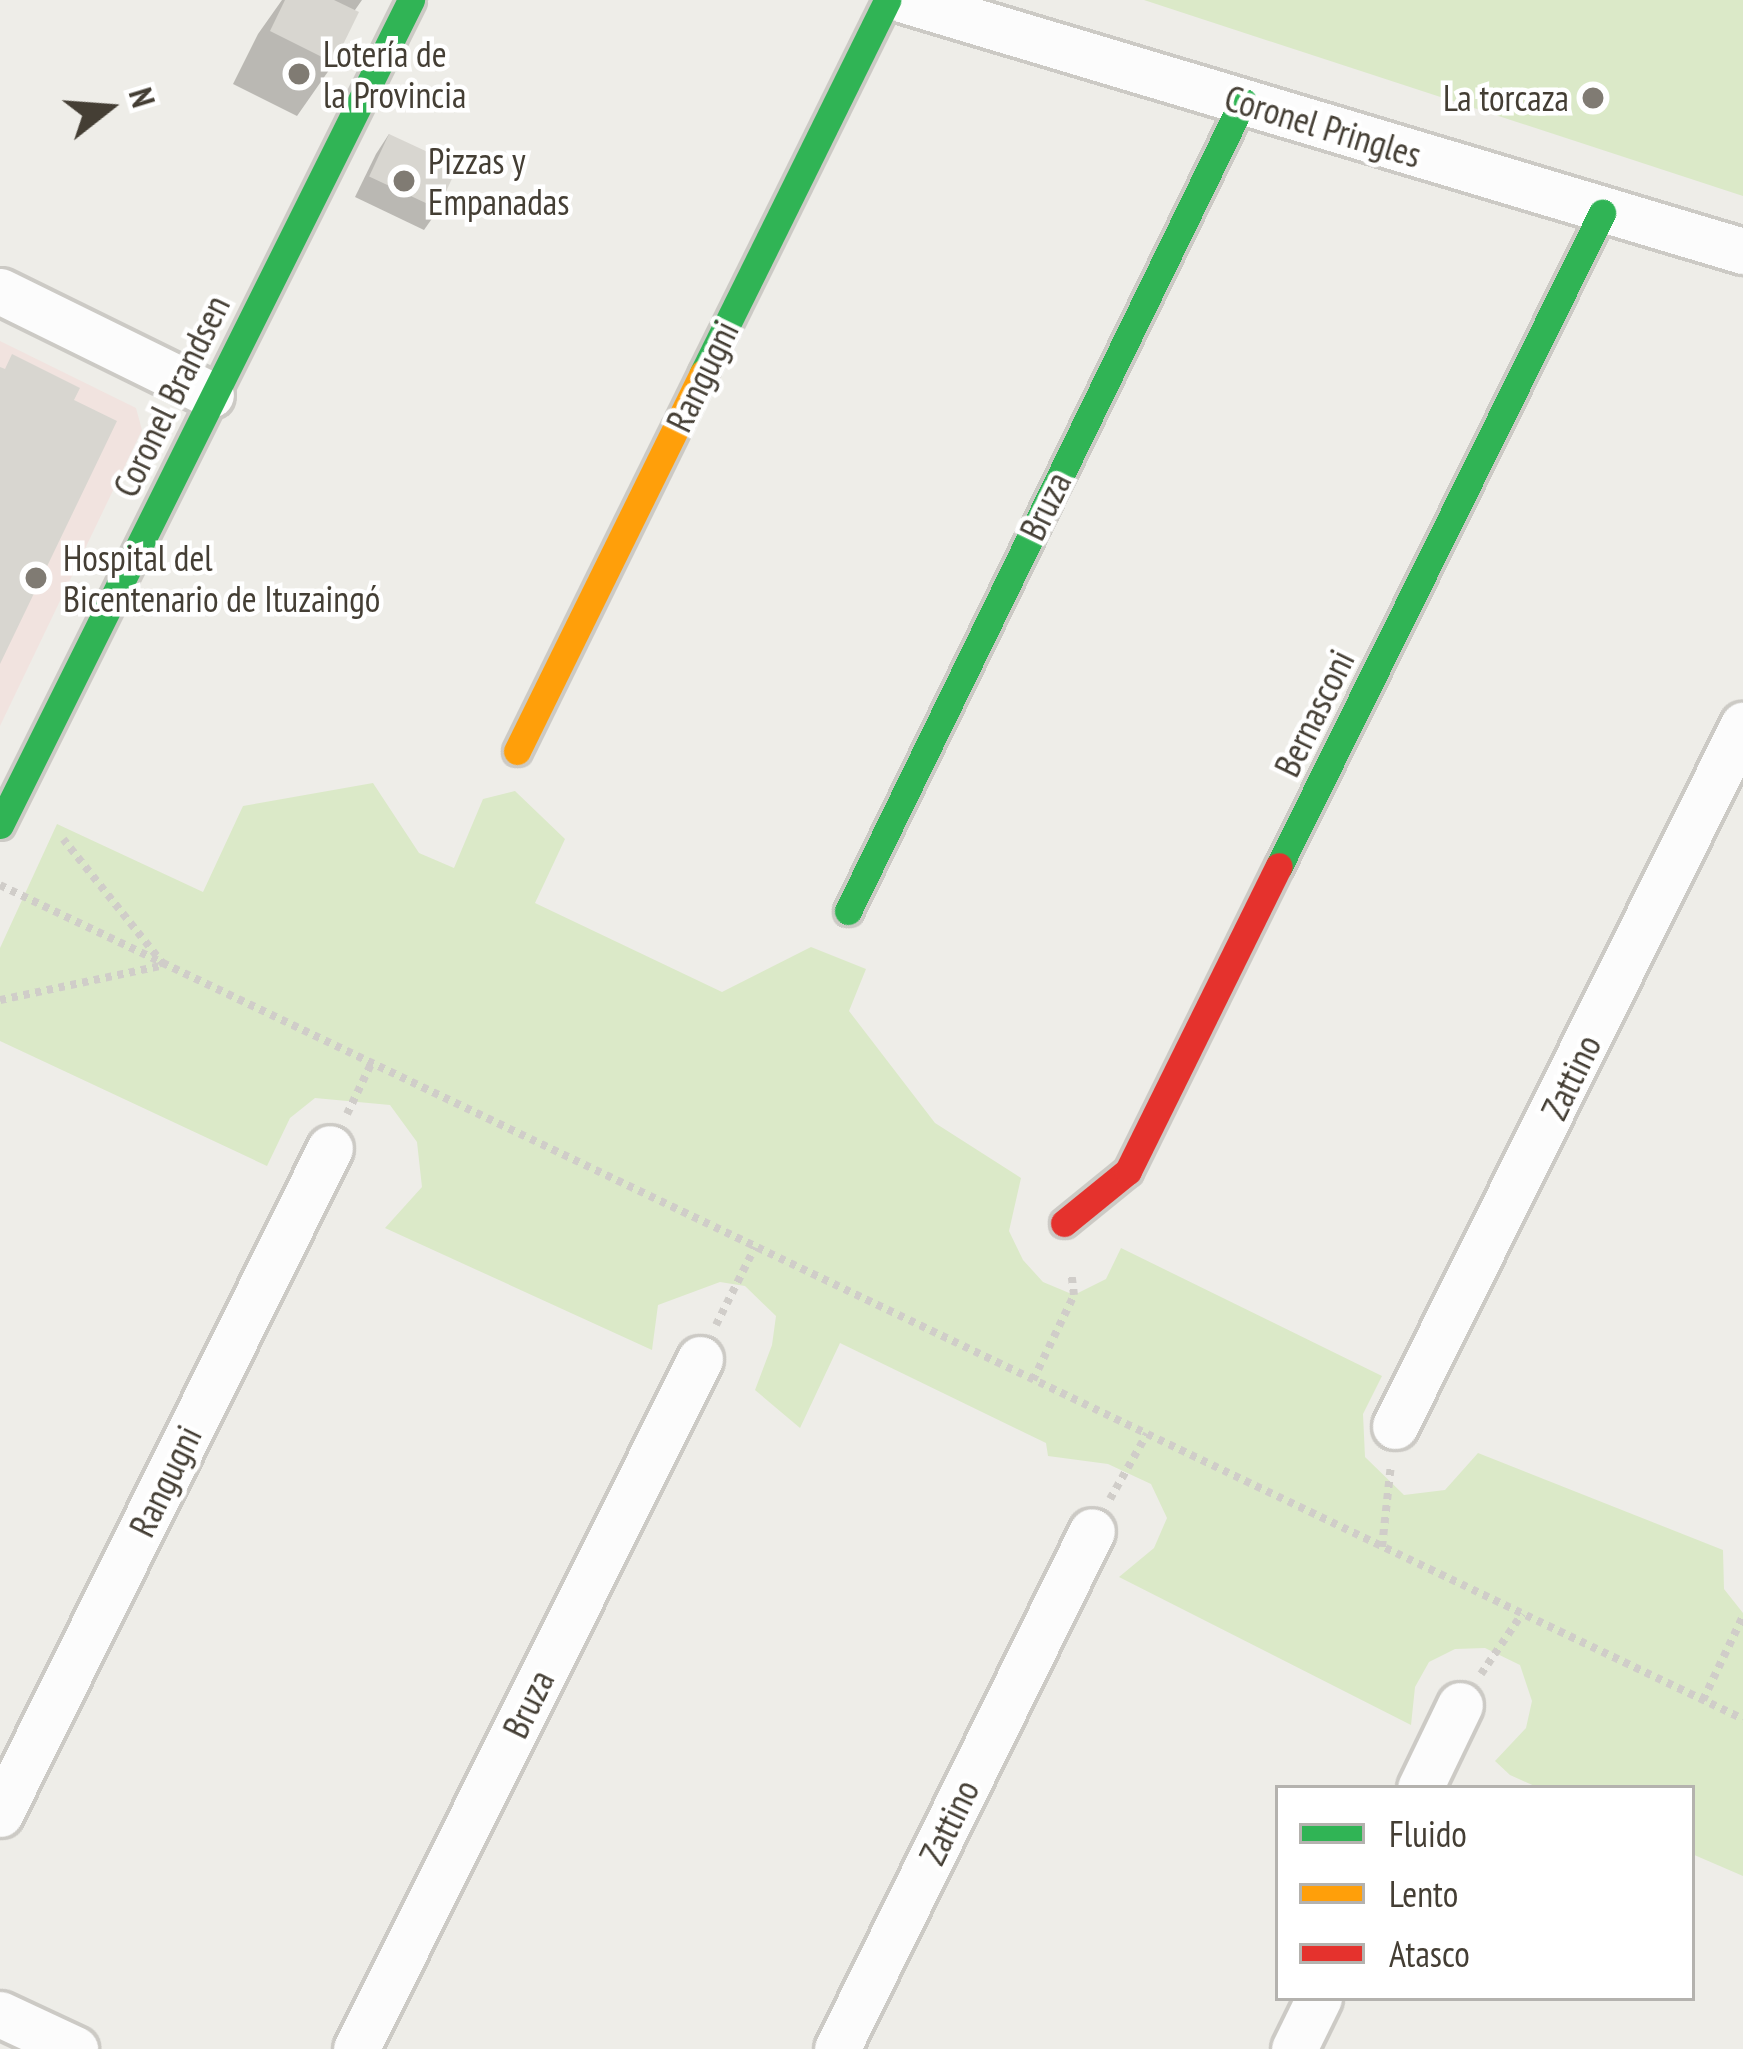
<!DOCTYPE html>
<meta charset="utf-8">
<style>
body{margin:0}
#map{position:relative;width:1743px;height:2049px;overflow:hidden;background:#eeede8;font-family:"PT Sans Narrow",sans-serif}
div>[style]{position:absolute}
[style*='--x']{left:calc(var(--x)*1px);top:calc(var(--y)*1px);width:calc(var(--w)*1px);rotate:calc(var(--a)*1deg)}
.medical>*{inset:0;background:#f1e3df}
.green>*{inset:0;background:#dbe9c8}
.path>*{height:8px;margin-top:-4px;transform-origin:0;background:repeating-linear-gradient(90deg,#d0cdc9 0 6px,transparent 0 12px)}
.roads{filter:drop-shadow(3px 0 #cccac5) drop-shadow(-3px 0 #cccac5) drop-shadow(0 3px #cccac5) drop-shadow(0 -3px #cccac5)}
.street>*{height:45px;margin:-22.5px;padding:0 22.5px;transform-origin:22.5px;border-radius:22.5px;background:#fcfcfc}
.fast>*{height:27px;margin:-13.5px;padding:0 13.5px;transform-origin:13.5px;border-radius:13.5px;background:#30b455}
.slow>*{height:27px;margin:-13.5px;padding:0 13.5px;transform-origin:13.5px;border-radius:13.5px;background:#ff9f0a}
.jam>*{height:27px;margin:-13.5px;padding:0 13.5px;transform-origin:13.5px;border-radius:13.5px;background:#e5322d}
.wall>*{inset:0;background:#bab8b3}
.building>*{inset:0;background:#d8d6d0;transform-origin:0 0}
.dots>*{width:33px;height:33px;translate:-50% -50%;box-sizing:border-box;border:6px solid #fff;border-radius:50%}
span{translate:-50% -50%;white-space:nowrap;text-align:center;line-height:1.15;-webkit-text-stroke:9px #fff;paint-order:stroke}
.poi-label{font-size:36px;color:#443e34}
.left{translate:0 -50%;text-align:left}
.right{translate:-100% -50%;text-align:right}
.street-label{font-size:36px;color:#443e34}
.legend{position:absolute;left:1275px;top:1785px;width:420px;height:216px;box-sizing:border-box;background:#fff;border:3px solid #b4b2ae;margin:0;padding:15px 21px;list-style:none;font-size:36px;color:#443e34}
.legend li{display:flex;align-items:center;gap:24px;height:60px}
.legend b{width:60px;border:3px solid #b4b2ae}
.north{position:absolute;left:48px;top:48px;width:120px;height:120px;-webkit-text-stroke:9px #fff;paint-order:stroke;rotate:73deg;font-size:33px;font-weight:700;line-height:48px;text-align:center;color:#443e34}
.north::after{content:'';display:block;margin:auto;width:42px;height:54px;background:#443e34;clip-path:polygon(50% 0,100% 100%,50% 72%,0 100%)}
</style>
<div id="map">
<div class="medical">
<i style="clip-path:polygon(0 341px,136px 408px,142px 430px,0 726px)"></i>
</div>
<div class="green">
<i style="clip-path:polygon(1144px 0,1743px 0,1743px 196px)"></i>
<i style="clip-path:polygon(373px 783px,419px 853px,454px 868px,483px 799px,515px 791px,565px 839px,535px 903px,722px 992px,811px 947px,866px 969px,849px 1011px,935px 1123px,1021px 1178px,1009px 1231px,1023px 1260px,1043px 1282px,1074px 1295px,1106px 1279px,1121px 1248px,1382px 1376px,1363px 1414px,1365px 1457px,1404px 1495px,1445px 1490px,1478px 1453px,1723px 1550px,1724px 1589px,1743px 1613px,1743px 1876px,1692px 1854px,1692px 1788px,1539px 1788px,1510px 1775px,1495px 1761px,1526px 1728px,1532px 1701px,1520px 1665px,1485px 1648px,1455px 1649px,1429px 1662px,1415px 1687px,1411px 1725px,1119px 1577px,1154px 1548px,1167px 1518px,1151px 1484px,1108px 1464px,1048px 1456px,1046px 1443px,840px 1343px,800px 1428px,755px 1390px,772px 1345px,776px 1316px,745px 1286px,720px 1282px,658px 1305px,652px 1350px,385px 1228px,422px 1187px,417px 1142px,390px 1105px,315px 1098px,290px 1118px,267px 1166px,0 1041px,0 948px,57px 824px,203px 892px,243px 806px)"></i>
</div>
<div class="path">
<i style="--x:0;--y:885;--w:1932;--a:25.57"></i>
<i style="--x:0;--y:1000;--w:168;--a:-12"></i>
<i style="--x:164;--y:965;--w:161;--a:-128.7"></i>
<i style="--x:347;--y:1114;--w:55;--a:-64.4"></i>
<i style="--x:716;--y:1325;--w:87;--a:-63.4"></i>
<i style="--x:1033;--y:1380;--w:94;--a:-64.2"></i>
<i style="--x:1074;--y:1295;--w:23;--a:-97"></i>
<i style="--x:1110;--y:1499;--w:75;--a:-60.4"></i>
<i style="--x:1382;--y:1547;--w:83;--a:-83.8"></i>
<i style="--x:1481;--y:1674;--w:73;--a:-55.7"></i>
<i style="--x:1703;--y:1700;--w:93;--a:-64.5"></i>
</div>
<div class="roads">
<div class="street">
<i style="--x:904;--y:0;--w:876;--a:16.66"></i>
<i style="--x:0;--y:291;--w:235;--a:26.2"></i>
<i style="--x:1395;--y:1426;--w:783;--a:-63.6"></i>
<i style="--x:1420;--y:1788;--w:92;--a:-64.3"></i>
<i style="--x:0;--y:1814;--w:743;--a:-63.64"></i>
<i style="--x:0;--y:2014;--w:83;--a:25"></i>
<i style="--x:356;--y:2049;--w:771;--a:-63.5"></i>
<i style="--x:837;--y:2049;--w:577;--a:-63.79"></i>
<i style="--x:1294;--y:2049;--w:57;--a:-63.9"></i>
</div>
<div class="fast">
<i style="--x:703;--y:373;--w:416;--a:-63.7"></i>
<i style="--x:0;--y:825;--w:922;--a:-63.52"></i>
<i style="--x:1279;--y:866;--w:729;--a:-63.68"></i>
<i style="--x:848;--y:911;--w:901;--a:-64"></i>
</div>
<div class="slow">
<i style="--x:517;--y:751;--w:421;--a:-63.8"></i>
</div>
<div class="jam">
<i style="--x:1064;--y:1223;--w:82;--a:-39.1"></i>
<i style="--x:1128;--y:1171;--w:340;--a:-63.7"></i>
</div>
</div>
<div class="wall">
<i style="clip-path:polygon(282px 0,362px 0,355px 10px,334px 63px,297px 116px,233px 84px,258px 34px)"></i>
<i style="clip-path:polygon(389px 134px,438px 210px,424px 230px,355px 197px,376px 154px)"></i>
</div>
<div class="building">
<i style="clip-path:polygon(285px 0,334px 0,359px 12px,334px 63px,270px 31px)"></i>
<i style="left:389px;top:134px;width:76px;height:47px;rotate:25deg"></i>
<i style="clip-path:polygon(12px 354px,80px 388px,74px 400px,117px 421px,0 664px,0 367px,5px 369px)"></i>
</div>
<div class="dots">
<i style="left:299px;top:74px;background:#807b73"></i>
<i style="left:1593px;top:98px;background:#807b73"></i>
<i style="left:404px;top:181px;background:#807b73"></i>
<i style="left:36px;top:578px;background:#807b73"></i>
</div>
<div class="poi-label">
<span class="left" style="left:323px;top:74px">Lotería de<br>la Provincia</span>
<span class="right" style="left:1569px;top:98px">La torcaza</span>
<span class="left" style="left:428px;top:181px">Pizzas y<br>Empanadas</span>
<span class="left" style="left:63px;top:578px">Hospital del<br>Bicentenario de Ituzaingó</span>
</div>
<div class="street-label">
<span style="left:1323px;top:126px;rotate:17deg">Coronel Pringles</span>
<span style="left:702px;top:376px;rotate:-64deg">Rangugni</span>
<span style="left:171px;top:396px;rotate:-64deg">Coronel Brandsen</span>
<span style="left:1045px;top:506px;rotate:-64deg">Bruza</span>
<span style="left:1314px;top:713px;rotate:-64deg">Bernasconi</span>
<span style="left:1571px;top:1077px;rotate:-64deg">Zattino</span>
<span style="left:165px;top:1481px;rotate:-64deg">Rangugni</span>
<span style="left:528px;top:1704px;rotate:-64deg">Bruza</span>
<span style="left:949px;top:1822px;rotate:-64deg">Zattino</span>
</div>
<ul class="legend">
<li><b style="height:15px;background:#30b455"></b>Fluido</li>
<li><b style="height:15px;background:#ff9f0a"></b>Lento</li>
<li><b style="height:15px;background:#e5322d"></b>Atasco</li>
</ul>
<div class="north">N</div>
</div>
